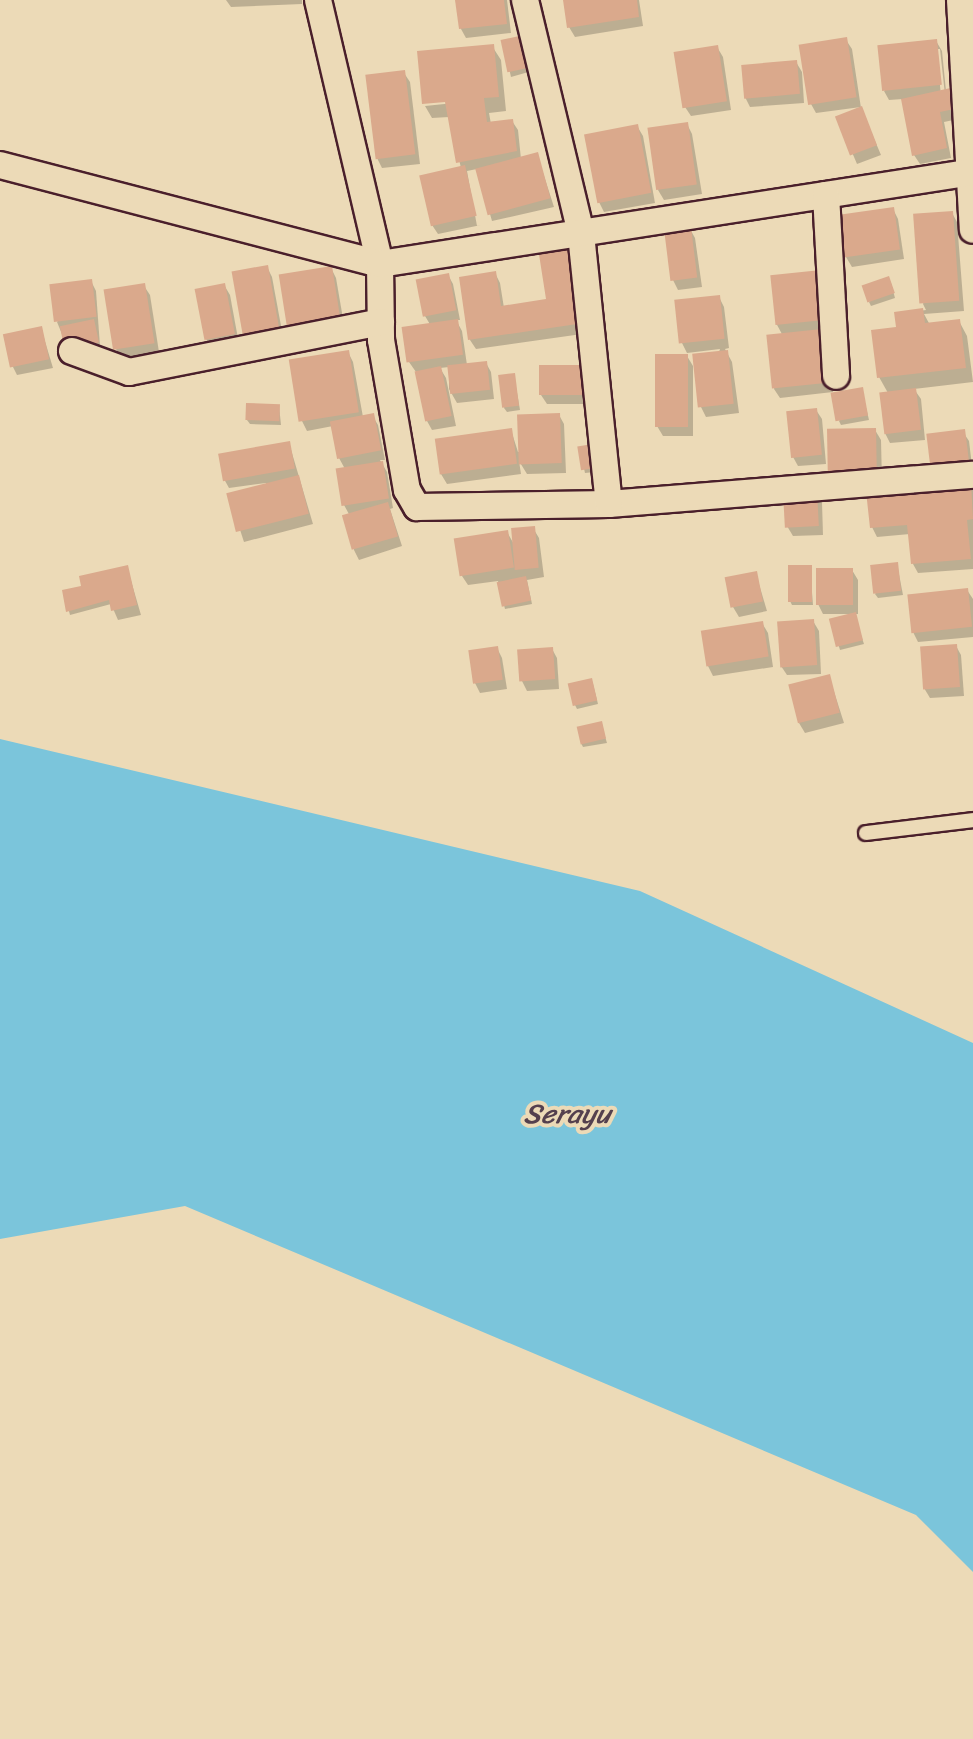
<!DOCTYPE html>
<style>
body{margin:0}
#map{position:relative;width:973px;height:1739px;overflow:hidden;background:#ecdab7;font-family:Sriracha,sans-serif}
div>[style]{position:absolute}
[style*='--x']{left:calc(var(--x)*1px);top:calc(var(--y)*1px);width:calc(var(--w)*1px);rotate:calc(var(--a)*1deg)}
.water>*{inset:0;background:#7bc5db}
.shadow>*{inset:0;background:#0003}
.building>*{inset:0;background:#daa98c;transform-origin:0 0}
.roads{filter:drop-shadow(2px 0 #4a1f2b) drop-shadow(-2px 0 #4a1f2b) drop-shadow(0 2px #4a1f2b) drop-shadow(0 -2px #4a1f2b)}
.lane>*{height:14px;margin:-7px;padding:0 7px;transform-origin:7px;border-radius:7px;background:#ecdab7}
.street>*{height:26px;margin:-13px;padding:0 13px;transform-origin:13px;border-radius:13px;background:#ecdab7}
span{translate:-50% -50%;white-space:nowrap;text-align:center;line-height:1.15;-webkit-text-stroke:8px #ecdab7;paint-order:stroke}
.water-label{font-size:28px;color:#54404e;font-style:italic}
</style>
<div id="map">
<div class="water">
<i style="clip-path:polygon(0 739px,640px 891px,973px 1043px,973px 1572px,916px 1515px,185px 1206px,0 1239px)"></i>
</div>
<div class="shadow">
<i style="clip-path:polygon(226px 0,302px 0,302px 4px,231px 7px)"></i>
<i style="clip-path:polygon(457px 0,507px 0,511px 33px,466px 38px,461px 29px)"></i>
<i style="clip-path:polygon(565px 0,639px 0,643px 26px,575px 37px,569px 27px)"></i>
<i style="clip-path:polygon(846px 40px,852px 49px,861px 108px,881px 155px,857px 164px,837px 117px,861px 107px,816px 113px,811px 104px,802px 46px)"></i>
<i style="clip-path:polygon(evenodd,936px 41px,942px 51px,946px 91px,963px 118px,944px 122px,951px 158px,920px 164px,914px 155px,903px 99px,889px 100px,884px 91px,936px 41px,936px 49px,940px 49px,945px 95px,941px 95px,936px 49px)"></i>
<i style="clip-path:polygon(503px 42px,532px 71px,511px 77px)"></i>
<i style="clip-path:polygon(492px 46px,501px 60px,506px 111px,489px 113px,491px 124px,512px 121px,518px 130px,521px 159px,537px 154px,554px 207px,492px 221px,477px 169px,467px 171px,477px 226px,481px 225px,438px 234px,432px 225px,461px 168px,449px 117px,432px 118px,425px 106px,483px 100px)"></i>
<i style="clip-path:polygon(717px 47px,723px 57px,731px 110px,691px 116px,685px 107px)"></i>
<i style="clip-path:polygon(796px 62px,802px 72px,804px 103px,750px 107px,745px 97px)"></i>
<i style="clip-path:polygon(404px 73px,410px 82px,420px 164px,382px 168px,377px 158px)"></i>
<i style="clip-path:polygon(687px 124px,692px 134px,702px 194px,664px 200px,658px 190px)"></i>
<i style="clip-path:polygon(637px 126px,643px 136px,655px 203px,604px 212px,599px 202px)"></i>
<i style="clip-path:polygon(893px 209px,898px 219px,904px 259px,852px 267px,846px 257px)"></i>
<i style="clip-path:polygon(952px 213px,957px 222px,964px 311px,924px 314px,930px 325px,959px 321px,967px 336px,973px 382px,914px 389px,921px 399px,925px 440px,890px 443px,885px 433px,888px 393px,879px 377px,898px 329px,896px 314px,926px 310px,923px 304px)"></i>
<i style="clip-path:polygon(690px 229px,695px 238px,702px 287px,678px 290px,673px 280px)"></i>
<i style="clip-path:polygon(267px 267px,272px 277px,284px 342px,252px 348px)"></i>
<i style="clip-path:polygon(331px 268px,336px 278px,346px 336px,293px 344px)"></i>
<i style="clip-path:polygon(820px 272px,833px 392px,780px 398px,774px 389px,783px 336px,776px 323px)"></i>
<i style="clip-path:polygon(495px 273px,500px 283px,504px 308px,548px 301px,589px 333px,476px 349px,470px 340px,461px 279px)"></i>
<i style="clip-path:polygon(448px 275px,453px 284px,460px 320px,456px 320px,462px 331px,467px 365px,486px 363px,491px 372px,494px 399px,457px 403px,449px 389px,449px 367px,440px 368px,446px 378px,456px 426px,432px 430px,427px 421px,416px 372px,409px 362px,431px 326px,425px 316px,419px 280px)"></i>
<i style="clip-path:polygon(91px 281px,96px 291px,100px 346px,69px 351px,57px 322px)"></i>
<i style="clip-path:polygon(891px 283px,895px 298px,871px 306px,869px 302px)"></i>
<i style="clip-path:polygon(224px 285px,230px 295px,239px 344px,212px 348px,206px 339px)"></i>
<i style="clip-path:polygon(144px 286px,150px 295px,159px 352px,121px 358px,116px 349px)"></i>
<i style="clip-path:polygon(719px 297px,724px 307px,729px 348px,725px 349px,732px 362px,739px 413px,706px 417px,701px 407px,720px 349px,687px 353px,682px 343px)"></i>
<i style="clip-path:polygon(41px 328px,53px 368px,17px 375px,12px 365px)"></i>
<i style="clip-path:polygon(348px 352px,353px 362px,363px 417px,372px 415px,378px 425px,385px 460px,380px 460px,387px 472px,393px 508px,390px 509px,402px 546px,359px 560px,354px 550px,350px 516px,344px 505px,345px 469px,339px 458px,333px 426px,307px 431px,302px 421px)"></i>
<i style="clip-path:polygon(687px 356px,693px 366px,693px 436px,663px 436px,657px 426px)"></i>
<i style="clip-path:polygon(583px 367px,588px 404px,547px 404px,541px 395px)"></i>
<i style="clip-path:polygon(514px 375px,520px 410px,507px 412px,504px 408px)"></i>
<i style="clip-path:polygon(862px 390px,869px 420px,841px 425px,839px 421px)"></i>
<i style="clip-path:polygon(279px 406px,281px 425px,250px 424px,247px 420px)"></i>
<i style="clip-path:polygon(816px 410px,822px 419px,826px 464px,798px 466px,793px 457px)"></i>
<i style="clip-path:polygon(559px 415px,564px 424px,566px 473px,527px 474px,519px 461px,521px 474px,447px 484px,441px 474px,511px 430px,518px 452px,521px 452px)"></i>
<i style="clip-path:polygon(875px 430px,881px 440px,882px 482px,836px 483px)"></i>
<i style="clip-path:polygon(963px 432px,969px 441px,973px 474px,933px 468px)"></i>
<i style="clip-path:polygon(289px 443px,313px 524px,244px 542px,229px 496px,267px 486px,266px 483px,229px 488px,224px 479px)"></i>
<i style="clip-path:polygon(579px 447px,604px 471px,585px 473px)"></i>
<i style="clip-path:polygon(970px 484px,973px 490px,973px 569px,918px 573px,913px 564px,910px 534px,877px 537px,872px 527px)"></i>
<i style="clip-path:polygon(816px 493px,822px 502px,823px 535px,793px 536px,787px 526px)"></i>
<i style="clip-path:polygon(533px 528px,539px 538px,544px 577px,527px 580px,532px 604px,505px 609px,498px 581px,468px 585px,462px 576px,456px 540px,507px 532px,515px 546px)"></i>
<i style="clip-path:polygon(897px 564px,903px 595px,878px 598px,875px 594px)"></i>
<i style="clip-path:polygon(127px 567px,141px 615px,118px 620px,111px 604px,70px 615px,64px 592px,84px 587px)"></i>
<i style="clip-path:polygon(810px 567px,813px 605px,792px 605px,790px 601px)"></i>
<i style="clip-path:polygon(852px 570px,858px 580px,858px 614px,854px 614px,864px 644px,840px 650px,831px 620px,851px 614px,823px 614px,818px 604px)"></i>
<i style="clip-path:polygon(756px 574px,767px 611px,739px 617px,733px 607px)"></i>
<i style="clip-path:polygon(967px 590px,973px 599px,973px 637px,918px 642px,913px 632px)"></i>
<i style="clip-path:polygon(813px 621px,819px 631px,821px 674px,787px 675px,781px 666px)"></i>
<i style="clip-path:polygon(762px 623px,768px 633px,773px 667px,713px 676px,708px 666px)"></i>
<i style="clip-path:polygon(956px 646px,961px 655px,964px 696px,930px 698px,924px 688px)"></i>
<i style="clip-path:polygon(497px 648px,502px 658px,507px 689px,480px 693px,475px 683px)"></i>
<i style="clip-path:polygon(552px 649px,557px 658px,559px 689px,527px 691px,522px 681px)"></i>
<i style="clip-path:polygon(829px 676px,844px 723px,805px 733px,799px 723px)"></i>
<i style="clip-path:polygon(593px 684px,598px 704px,577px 709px,575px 705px)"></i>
<i style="clip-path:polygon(601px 723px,607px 743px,583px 747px,581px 743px)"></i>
</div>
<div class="building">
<i style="clip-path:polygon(455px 0,504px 0,507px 24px,459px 29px)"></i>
<i style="clip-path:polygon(563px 0,637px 0,639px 17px,567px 28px)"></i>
<i style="left:524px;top:35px;width:33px;height:24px;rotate:78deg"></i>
<i style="left:847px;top:37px;width:61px;height:49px;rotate:81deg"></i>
<i style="left:937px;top:39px;width:46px;height:60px;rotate:84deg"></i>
<i style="clip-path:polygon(494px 44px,499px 97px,484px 98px,487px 122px,513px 119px,517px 151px,456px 163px,445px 102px,422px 104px,417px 51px)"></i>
<i style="left:718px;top:45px;width:57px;height:45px;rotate:81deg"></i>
<i style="left:797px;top:60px;width:34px;height:56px;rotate:85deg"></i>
<i style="left:405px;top:70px;width:85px;height:40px;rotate:83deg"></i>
<i style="clip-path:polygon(955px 87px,959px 108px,940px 112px,947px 148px,912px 156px,901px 99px)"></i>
<i style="left:862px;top:106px;width:42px;height:29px;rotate:69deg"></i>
<i style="left:688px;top:122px;width:63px;height:41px;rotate:82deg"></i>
<i style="left:638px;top:124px;width:70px;height:55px;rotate:79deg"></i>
<i style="left:538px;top:152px;width:48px;height:65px;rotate:75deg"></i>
<i style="left:465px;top:165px;width:52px;height:47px;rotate:77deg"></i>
<i style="left:894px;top:207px;width:43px;height:57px;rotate:82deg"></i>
<i style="left:953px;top:211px;width:90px;height:40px;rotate:86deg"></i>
<i style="left:691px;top:227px;width:51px;height:27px;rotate:83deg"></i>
<i style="clip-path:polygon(572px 243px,584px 323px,468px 340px,459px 277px,496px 271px,501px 306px,546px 299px,538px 248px)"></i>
<i style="left:268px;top:265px;width:68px;height:37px;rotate:80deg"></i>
<i style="left:332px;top:266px;width:62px;height:54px;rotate:81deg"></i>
<i style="left:821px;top:270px;width:50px;height:51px;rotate:84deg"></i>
<i style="left:449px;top:273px;width:38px;height:34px;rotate:79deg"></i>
<i style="left:889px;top:276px;width:18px;height:29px;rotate:71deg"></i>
<i style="left:92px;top:279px;width:38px;height:43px;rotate:83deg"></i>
<i style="left:145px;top:283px;width:61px;height:42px;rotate:81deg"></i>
<i style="left:225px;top:283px;width:52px;height:31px;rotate:79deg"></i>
<i style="left:720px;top:295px;width:44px;height:46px;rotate:84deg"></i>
<i style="clip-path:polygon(923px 308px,925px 323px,960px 319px,966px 368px,877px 378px,871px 330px,896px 327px,894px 312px)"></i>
<i style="left:94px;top:319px;width:24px;height:35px;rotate:78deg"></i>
<i style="left:458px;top:319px;width:36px;height:57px;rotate:82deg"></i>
<i style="left:42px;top:326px;width:34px;height:40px;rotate:78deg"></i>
<i style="left:822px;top:329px;width:54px;height:56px;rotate:84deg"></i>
<i style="left:349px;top:350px;width:63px;height:61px;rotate:81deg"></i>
<i style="left:728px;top:350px;width:54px;height:36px;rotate:84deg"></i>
<i style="left:655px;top:354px;width:33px;height:73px"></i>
<i style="left:487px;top:361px;width:29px;height:40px;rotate:84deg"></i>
<i style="left:584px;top:365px;width:30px;height:45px;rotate:90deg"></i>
<i style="left:441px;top:366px;width:51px;height:27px;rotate:78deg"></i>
<i style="left:515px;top:373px;width:33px;height:17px;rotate:83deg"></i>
<i style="left:863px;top:387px;width:29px;height:33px;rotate:80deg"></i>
<i style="left:916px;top:388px;width:42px;height:37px;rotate:83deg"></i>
<i style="left:246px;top:403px;width:34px;height:17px;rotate:2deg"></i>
<i style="left:817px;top:408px;width:47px;height:31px;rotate:84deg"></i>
<i style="left:374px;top:413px;width:38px;height:45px;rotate:79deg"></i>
<i style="left:560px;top:413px;width:50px;height:43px;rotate:88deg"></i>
<i style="left:512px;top:428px;width:36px;height:78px;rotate:82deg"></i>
<i style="left:876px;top:428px;width:45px;height:49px;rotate:89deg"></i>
<i style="left:965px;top:429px;width:35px;height:39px;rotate:83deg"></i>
<i style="left:290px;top:441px;width:28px;height:73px;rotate:80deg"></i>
<i style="left:599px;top:443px;width:24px;height:22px;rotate:81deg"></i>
<i style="left:383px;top:461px;width:38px;height:48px;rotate:81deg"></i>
<i style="left:299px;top:475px;width:40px;height:75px;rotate:76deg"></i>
<i style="clip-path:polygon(971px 482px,973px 519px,967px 520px,971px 559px,911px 564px,907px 525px,870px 528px,866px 491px)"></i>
<i style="left:817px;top:491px;width:35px;height:34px;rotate:87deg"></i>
<i style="left:388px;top:502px;width:36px;height:48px;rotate:74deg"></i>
<i style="left:535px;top:526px;width:42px;height:24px;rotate:85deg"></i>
<i style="left:508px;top:530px;width:38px;height:55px;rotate:81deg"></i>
<i style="left:898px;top:562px;width:29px;height:28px;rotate:84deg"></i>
<i style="clip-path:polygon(128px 565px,137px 605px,111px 611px,109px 600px,66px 612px,62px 590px,81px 586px,79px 576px)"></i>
<i style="left:788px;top:565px;width:24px;height:37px"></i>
<i style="left:816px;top:568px;width:37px;height:37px"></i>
<i style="left:757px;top:571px;width:31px;height:33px;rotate:79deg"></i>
<i style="left:526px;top:576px;width:25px;height:30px;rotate:78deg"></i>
<i style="left:968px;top:588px;width:39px;height:61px;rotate:84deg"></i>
<i style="left:856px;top:612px;width:29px;height:28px;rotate:76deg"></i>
<i style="left:814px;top:619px;width:46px;height:37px;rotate:86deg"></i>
<i style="left:763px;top:621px;width:36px;height:63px;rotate:81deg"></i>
<i style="left:957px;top:644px;width:43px;height:37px;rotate:86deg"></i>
<i style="left:498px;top:646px;width:34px;height:30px;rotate:82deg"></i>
<i style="left:553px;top:647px;width:32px;height:36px;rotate:86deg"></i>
<i style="left:830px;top:674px;width:40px;height:43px;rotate:76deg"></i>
<i style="left:592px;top:678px;width:23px;height:25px;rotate:77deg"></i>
<i style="left:602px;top:721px;width:18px;height:26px;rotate:77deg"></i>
</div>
<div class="roads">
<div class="lane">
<i style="--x:866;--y:833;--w:108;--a:-6.9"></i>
</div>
<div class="street">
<i style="--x:318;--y:0;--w:271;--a:76.8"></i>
<i style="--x:380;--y:264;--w:76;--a:89.2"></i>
<i style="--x:381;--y:340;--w:152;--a:80.2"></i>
<i style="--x:407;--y:490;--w:20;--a:60"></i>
<i style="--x:417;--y:507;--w:192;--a:-0.9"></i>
<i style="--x:609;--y:504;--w:365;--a:-4.6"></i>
<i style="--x:525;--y:0;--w:241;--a:76.5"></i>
<i style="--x:581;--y:234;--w:271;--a:84.1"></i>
<i style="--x:960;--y:0;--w:230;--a:86.8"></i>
<i style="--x:0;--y:165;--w:393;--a:14.6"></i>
<i style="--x:380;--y:264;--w:600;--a:-8.82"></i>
<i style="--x:826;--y:195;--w:181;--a:86.8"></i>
<i style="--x:72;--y:351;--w:61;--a:20.2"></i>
<i style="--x:129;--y:372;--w:257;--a:-11.2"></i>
</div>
</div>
<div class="water-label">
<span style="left:567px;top:1114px">Serayu</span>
</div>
</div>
